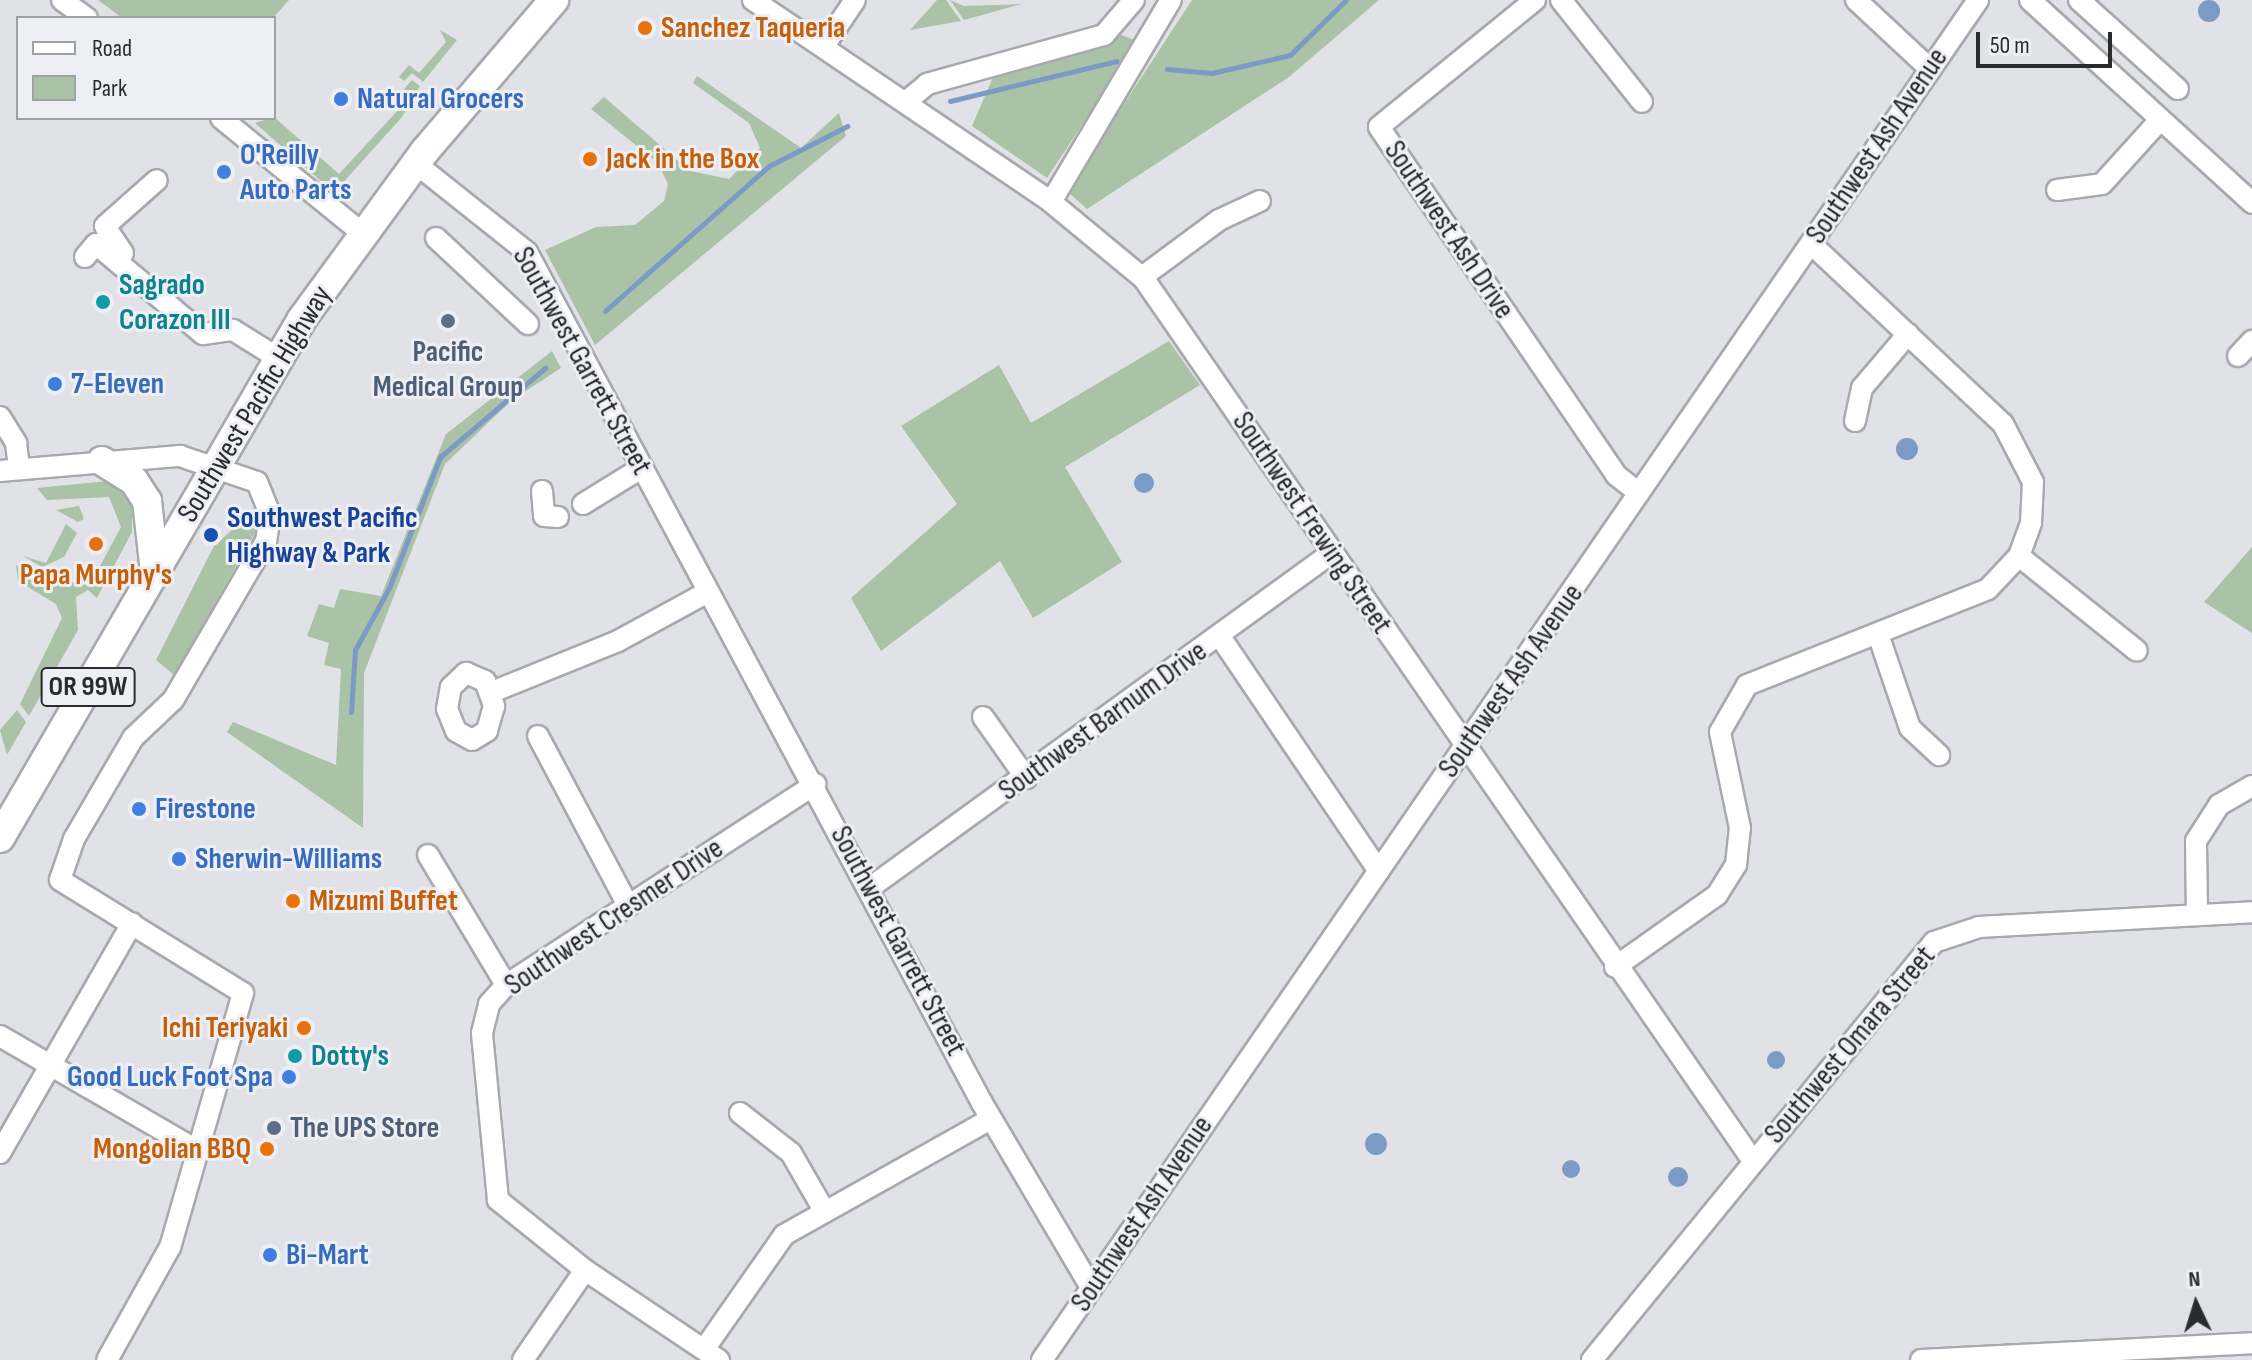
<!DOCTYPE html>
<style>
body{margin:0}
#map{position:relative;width:2252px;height:1360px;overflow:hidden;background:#e1e2e7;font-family:"Sofia Sans Condensed",sans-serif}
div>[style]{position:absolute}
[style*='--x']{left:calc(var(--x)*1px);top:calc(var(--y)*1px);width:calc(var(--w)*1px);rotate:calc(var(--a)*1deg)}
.green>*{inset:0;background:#aac2a5}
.water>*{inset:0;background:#7b9ac5}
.round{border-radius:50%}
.stream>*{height:5px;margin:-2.5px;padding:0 2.5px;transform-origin:2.5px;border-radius:2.5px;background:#7b9ac5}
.roads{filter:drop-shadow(2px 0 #a8a9ad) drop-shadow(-2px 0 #a8a9ad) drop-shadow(0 2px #a8a9ad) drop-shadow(0 -2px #a8a9ad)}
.minor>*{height:20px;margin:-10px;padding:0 10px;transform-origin:10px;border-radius:10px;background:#fff}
.highway>*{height:28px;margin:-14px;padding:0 14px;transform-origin:14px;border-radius:14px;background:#fff}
.dots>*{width:22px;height:22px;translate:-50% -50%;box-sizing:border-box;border:4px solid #eeeff4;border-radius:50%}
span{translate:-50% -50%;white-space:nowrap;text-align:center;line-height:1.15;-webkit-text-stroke:6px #eeeff4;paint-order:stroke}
.shield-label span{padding:2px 6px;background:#eeeff4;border:2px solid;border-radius:6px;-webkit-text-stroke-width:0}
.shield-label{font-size:28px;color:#2a2b2c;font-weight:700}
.food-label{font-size:30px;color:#c56008;font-weight:700}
.left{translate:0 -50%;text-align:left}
.right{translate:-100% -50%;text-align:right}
.shop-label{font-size:30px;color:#366cbe;font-weight:700}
.street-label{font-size:30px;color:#2a2b2c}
.culture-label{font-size:30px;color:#0d838f;font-weight:700}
.service-label{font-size:30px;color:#4e5e75;font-weight:700}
.transit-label{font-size:30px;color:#164399;font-weight:700}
.legend{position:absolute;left:16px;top:16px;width:260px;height:104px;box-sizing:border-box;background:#eeeff4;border:2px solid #a0a1a4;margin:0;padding:10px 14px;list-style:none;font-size:24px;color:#2a2b2c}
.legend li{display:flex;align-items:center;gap:16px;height:40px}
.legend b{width:40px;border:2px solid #a0a1a4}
.north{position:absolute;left:2156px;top:1264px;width:80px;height:80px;-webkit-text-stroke:6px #eeeff4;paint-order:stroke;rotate:356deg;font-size:22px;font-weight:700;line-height:32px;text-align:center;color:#2a2b2c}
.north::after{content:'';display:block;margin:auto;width:28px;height:36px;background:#2a2b2c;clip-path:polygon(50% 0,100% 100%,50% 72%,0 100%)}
.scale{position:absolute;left:1976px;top:32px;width:136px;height:36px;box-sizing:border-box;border:4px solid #2a2b2c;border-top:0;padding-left:10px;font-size:24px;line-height:28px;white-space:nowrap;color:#2a2b2c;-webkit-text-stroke:6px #eeeff4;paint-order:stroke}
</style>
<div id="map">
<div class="green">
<i style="clip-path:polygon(98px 0,289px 0,273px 18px,122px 18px)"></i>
<i style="clip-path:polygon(937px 0,946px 0,961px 21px,910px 30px)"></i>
<i style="clip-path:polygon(950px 0,964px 6px,1022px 4px,964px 20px)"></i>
<i style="clip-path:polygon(1192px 0,1379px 0,1289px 77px,1087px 209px,1067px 191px)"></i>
<i style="clip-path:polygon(440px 30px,457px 40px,423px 82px,412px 73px,404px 81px,399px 77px,409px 65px,419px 73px,446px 42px)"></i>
<i style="clip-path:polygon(1119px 34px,1137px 41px,1047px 178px,972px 126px,994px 75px)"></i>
<i style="clip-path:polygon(697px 76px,801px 148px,839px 113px,846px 136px,595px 345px,545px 250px,596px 227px,635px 225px,664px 201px,668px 184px,658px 163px,591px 109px,604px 97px,690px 171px,729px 179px,760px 148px,749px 123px,693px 83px)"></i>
<i style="clip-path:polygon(412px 80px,420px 86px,402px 117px,339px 187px,323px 183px,255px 123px,274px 117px,339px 174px,411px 96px,404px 89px)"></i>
<i style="clip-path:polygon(1169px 341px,1200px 385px,1065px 467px,1122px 562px,1033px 618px,1000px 561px,881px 651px,851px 598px,957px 504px,901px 426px,999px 365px,1031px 423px)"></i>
<i style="clip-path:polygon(552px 351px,561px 368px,512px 400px,445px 464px,364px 673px,363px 828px,227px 732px,233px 722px,336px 765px,341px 669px,324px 665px,329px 643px,307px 636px,319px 604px,334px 608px,340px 589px,381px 596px,446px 434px)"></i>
<i style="clip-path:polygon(108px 481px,132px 503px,132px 532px,97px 598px,88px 590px,76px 597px,78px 630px,29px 716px,20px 704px,62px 618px,56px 604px,18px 581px,16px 565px,50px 584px,92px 581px,121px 527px,109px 497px,47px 500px,37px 488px)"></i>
<i style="clip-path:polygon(79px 506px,84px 519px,78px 522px,56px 510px)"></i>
<i style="clip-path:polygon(66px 524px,77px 533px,64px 557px,42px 567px,23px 556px,46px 563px)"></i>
<i style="clip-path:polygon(256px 524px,255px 533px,174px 675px,156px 660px,214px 546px,235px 527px)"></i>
<i style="clip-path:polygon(2252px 547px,2252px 633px,2204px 602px)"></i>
<i style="clip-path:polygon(17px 710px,26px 722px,7px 755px,0 730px)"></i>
</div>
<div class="water">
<i class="round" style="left:2198px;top:0;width:22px;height:22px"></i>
<i class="round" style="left:1896px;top:438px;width:22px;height:22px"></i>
<i class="round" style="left:1134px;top:473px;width:20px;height:20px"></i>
<i class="round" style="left:1767px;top:1051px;width:18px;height:18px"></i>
<i class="round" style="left:1365px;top:1133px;width:22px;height:22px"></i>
<i class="round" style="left:1562px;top:1160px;width:18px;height:18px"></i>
<i class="round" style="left:1668px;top:1167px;width:20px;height:20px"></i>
</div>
<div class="stream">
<i style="--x:1167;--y:69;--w:45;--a:5.1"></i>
<i style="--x:1212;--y:73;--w:80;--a:-13"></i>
<i style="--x:1290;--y:55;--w:78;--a:-44.5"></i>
<i style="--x:950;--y:101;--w:171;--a:-13.5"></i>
<i style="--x:605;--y:311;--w:219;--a:-41.5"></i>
<i style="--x:769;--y:166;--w:88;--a:-27.1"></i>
<i style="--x:351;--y:712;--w:62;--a:-86.3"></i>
<i style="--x:355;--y:650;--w:71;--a:-61.3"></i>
<i style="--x:389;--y:588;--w:141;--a:-68.7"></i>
<i style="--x:440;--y:457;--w:138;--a:-40.3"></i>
</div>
<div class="roads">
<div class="minor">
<i style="--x:62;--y:0;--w:31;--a:36"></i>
<i style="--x:753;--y:0;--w:360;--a:34.1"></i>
<i style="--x:1051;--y:202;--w:121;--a:39.6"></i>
<i style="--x:1144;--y:279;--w:1072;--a:55.38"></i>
<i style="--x:1535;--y:0;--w:201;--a:140.9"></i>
<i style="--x:1379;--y:127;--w:421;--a:55.7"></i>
<i style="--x:1616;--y:475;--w:29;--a:38"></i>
<i style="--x:1561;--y:0;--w:130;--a:51.5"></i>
<i style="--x:1856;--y:0;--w:100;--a:43"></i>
<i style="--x:2030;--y:0;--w:301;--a:42.4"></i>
<i style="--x:2079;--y:0;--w:133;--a:42"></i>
<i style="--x:824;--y:46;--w:55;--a:-56"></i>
<i style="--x:907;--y:101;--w:26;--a:-40"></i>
<i style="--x:927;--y:84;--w:184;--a:-15.5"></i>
<i style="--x:1104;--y:35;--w:46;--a:-49.4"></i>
<i style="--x:221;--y:118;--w:183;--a:39.2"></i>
<i style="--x:415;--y:163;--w:143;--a:38.5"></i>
<i style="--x:527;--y:252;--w:965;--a:61.87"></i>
<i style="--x:982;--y:1103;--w:214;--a:59.4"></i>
<i style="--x:2057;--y:190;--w:45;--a:-7.6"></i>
<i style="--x:2102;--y:184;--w:86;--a:-47.8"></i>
<i style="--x:1051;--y:202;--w:235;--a:-59.3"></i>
<i style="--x:436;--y:238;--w:126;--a:43.1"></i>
<i style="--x:123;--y:253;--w:32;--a:-124"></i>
<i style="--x:105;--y:226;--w:69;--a:-41.5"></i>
<i style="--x:85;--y:257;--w:17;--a:-50"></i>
<i style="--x:96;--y:244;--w:140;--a:40.1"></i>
<i style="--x:203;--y:334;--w:30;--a:-8"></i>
<i style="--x:233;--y:330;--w:53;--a:31.9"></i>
<i style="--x:1142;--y:277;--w:96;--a:-36.5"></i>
<i style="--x:1219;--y:220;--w:45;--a:-24.9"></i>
<i style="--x:2238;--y:356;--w:21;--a:-47"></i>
<i style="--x:0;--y:417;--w:31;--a:58"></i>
<i style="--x:16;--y:443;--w:26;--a:83"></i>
<i style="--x:1855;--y:421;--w:34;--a:-78"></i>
<i style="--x:1862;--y:388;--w:71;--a:-49.6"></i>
<i style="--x:0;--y:471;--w:181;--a:-4.8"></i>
<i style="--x:180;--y:456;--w:81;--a:18.7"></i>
<i style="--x:257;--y:482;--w:35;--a:68"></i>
<i style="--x:270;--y:514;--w:27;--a:98"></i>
<i style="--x:266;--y:541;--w:184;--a:120.3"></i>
<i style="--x:173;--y:700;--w:55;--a:136.5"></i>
<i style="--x:133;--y:738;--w:117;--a:120.3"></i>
<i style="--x:74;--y:839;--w:43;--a:108.9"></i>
<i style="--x:60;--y:880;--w:215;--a:31.7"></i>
<i style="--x:243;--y:993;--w:264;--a:106"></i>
<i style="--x:170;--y:1247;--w:129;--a:119.1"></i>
<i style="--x:542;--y:491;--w:25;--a:85"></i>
<i style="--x:544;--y:516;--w:14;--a:4"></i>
<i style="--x:583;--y:504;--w:70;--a:-31.7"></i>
<i style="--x:2019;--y:556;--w:151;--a:38.8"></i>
<i style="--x:1878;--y:634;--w:99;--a:71.2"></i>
<i style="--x:1910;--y:728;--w:40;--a:43"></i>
<i style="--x:1219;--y:635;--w:285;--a:55.9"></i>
<i style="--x:466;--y:673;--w:21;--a:23"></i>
<i style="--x:485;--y:681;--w:27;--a:70"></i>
<i style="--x:494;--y:706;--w:26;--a:106"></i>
<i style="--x:487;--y:731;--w:17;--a:149"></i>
<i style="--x:472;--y:740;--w:18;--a:-151"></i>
<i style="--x:456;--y:731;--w:24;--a:-112"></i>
<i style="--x:447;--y:709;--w:22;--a:-80"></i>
<i style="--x:451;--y:687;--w:21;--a:-43"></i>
<i style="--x:492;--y:692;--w:136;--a:-22"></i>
<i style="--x:618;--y:641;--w:102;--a:-28.6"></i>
<i style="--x:983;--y:717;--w:75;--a:54.8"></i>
<i style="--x:538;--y:736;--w:191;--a:62"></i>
<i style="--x:428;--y:855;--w:152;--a:59"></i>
<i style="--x:871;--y:887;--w:571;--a:-35.95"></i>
<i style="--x:2197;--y:915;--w:74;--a:-90.8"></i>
<i style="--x:2196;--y:841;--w:43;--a:-57.4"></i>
<i style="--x:2219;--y:805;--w:38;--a:-30"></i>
<i style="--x:1615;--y:967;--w:125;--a:-35.2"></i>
<i style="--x:1717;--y:895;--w:36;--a:-58"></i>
<i style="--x:1736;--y:865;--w:37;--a:-84"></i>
<i style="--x:1740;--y:828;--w:98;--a:-101.8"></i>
<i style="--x:1720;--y:732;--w:54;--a:-60.1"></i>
<i style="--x:1747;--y:685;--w:259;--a:-21.7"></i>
<i style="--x:1988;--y:589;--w:45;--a:-46.8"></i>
<i style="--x:2019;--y:556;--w:35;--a:-70"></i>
<i style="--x:2031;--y:523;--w:41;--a:-87.2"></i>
<i style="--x:2033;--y:482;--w:65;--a:-117.3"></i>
<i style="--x:2003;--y:424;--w:263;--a:-136.8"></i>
<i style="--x:0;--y:1036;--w:229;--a:30.1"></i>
<i style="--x:740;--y:1113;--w:65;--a:38.1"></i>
<i style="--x:791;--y:1153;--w:68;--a:60"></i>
<i style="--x:0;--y:1153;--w:265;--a:-60.1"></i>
<i style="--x:705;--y:1348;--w:138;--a:-55"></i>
<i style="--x:784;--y:1235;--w:237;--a:-29.3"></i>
<i style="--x:523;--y:1360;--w:109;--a:-55.4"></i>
<i style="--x:719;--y:1360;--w:161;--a:-146.1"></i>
<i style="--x:585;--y:1270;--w:112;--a:-141.2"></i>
<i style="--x:498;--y:1200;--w:168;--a:-95.5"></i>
<i style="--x:482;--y:1033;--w:30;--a:-76"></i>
<i style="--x:489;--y:1004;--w:25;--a:-48"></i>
<i style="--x:506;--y:985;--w:369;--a:-33"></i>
<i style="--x:1042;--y:1360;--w:1651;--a:-55.46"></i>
<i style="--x:1592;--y:1360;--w:540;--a:-50.71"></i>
<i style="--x:1934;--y:942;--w:47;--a:-18.4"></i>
<i style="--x:1979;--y:927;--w:273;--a:-3.1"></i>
<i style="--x:1921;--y:1360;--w:331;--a:-2.9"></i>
</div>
<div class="highway">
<i style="--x:102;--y:461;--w:38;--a:32"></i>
<i style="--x:134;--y:481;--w:24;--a:57"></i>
<i style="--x:147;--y:501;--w:71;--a:83.6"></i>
<i style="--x:0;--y:838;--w:600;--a:-59.81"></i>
<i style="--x:302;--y:319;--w:208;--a:-53.8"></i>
<i style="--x:425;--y:151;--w:199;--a:-49.5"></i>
</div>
</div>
<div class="dots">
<i style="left:645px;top:28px;background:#e8710a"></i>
<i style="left:341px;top:99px;background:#3f7fe0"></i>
<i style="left:590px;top:159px;background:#e8710a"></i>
<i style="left:224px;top:172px;background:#3f7fe0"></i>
<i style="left:103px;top:302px;background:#0f9aa8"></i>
<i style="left:448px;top:321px;background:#5c6f8a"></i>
<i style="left:55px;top:384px;background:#3f7fe0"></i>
<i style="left:211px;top:535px;background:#1a4fb4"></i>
<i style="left:96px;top:544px;background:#e8710a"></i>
<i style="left:139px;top:809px;background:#3f7fe0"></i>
<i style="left:179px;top:859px;background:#3f7fe0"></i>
<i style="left:293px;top:901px;background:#e8710a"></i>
<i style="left:304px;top:1028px;background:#e8710a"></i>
<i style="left:295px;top:1056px;background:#0f9aa8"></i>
<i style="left:289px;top:1077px;background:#3f7fe0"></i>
<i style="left:274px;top:1128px;background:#5c6f8a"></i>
<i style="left:267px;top:1149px;background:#e8710a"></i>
<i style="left:270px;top:1255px;background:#3f7fe0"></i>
</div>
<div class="shield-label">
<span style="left:88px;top:687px">OR 99W</span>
</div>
<div class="food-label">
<span class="left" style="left:661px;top:28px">Sanchez Taqueria</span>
<span class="left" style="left:606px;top:159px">Jack in the Box</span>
<span style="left:96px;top:575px">Papa Murphy's</span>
<span class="left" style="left:309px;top:901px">Mizumi Buffet</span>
<span class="right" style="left:288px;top:1028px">Ichi Teriyaki</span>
<span class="right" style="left:251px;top:1149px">Mongolian BBQ</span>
</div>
<div class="shop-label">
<span class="left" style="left:357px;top:99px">Natural Grocers</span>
<span class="left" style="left:240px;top:172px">O'Reilly<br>Auto Parts</span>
<span class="left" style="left:71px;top:384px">7-Eleven</span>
<span class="left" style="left:155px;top:809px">Firestone</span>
<span class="left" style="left:195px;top:859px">Sherwin-Williams</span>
<span class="right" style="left:273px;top:1077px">Good Luck Foot Spa</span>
<span class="left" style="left:286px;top:1255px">Bi-Mart</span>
</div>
<div class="street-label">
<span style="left:1877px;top:146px;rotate:-56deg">Southwest Ash Avenue</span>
<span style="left:1449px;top:230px;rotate:56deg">Southwest Ash Drive</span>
<span style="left:582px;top:361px;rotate:61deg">Southwest Garrett Street</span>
<span style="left:255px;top:404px;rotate:-59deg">Southwest Pacific Highway</span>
<span style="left:1312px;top:523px;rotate:56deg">Southwest Frewing Street</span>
<span style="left:1511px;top:681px;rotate:-55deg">Southwest Ash Avenue</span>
<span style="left:1103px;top:721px;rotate:-36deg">Southwest Barnum Drive</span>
<span style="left:614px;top:917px;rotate:-34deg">Southwest Cresmer Drive</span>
<span style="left:898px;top:941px;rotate:62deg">Southwest Garrett Street</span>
<span style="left:1850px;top:1045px;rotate:-50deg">Southwest Omara Street</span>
<span style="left:1142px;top:1214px;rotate:-56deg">Southwest Ash Avenue</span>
</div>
<div class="culture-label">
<span class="left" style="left:119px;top:302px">Sagrado<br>Corazon III</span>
<span class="left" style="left:311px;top:1056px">Dotty's</span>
</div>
<div class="service-label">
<span style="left:448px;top:369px">Pacific<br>Medical Group</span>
<span class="left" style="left:290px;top:1128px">The UPS Store</span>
</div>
<div class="transit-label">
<span class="left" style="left:227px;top:535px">Southwest Pacific<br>Highway &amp; Park</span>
</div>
<ul class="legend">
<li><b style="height:10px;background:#fff"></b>Road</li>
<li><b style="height:22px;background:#aac2a5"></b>Park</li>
</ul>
<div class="north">N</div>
<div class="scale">50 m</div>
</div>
